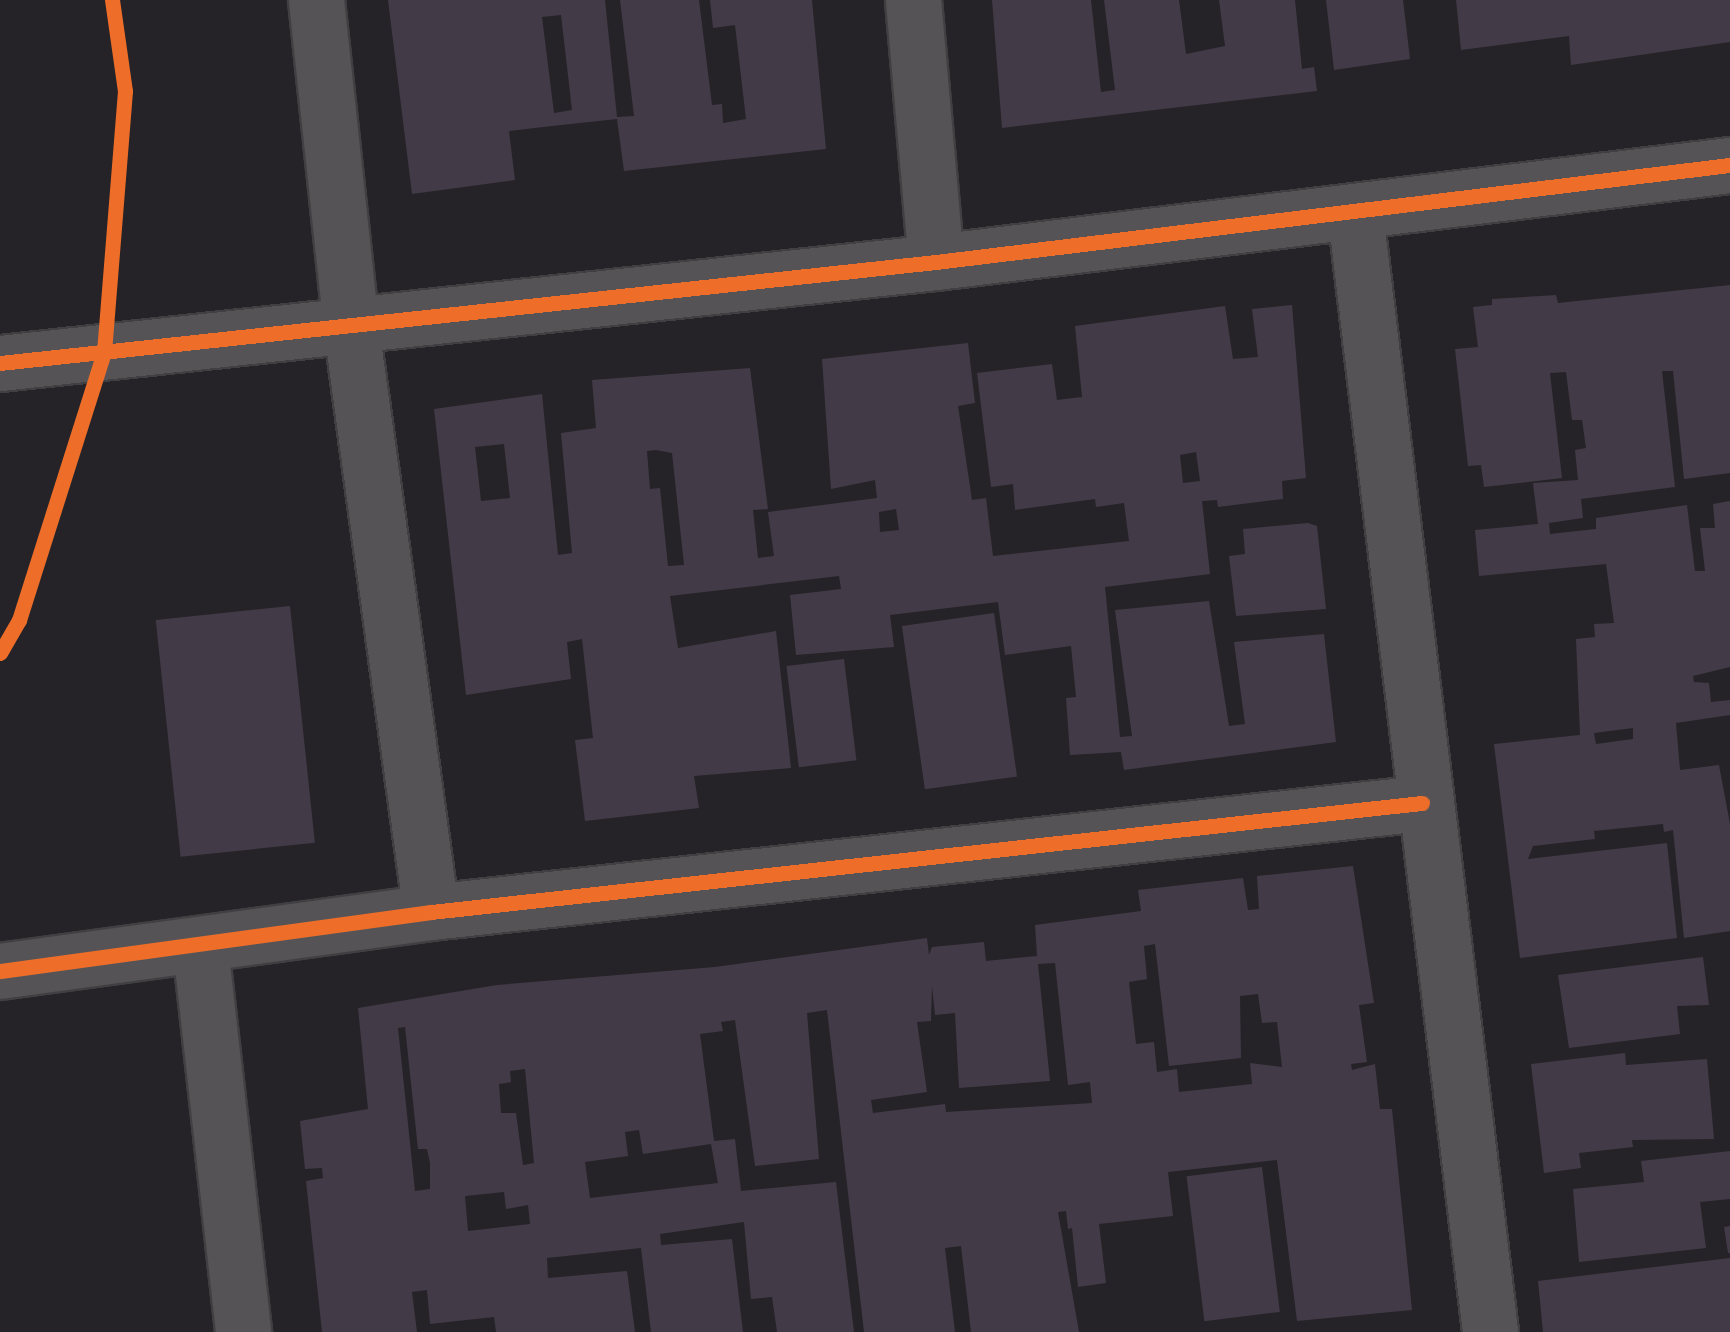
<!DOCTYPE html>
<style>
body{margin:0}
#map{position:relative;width:1730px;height:1332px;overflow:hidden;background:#252327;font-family:"Nunito Sans",sans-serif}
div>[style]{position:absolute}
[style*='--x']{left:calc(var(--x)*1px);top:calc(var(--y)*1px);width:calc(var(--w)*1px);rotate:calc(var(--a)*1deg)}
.building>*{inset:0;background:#433a48;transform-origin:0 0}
.roads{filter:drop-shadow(2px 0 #403f42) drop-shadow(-2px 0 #403f42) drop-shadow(0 2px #403f42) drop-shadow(0 -2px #403f42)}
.minor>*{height:55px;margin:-27.5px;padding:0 27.5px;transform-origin:27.5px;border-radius:27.5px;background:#555356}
.cycleway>*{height:15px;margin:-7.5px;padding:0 7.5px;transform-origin:7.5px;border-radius:7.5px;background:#ee6e29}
span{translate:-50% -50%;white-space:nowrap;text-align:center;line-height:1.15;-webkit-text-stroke:10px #1c181e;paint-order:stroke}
</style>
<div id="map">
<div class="building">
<i style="clip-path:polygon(evenodd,388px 0,605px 0,617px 117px,634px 116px,620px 0,699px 0,712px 105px,722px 104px,723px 123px,746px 119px,735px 25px,713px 28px,710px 0,812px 0,826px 149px,624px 171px,617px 119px,552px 126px,509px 131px,515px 180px,412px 194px,388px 0,561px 15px,572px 110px,554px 113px,542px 17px,561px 15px)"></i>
<i style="clip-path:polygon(992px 0,1091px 0,1101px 92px,1115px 90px,1104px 0,1179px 0,1186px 54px,1225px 46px,1219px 0,1295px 0,1302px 69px,1314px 67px,1317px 91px,1002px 128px)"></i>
<i style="clip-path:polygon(1326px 0,1403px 0,1410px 59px,1334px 70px)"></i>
<i style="clip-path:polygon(1456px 0,1730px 0,1730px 42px,1571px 65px,1569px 36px,1461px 50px)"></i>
<i style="clip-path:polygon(evenodd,1730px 285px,1730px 473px,1684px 479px,1673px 371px,1662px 371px,1675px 487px,1581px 499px,1583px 518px,1549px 523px,1550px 534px,1596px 529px,1596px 518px,1687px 505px,1695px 571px,1705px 571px,1700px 528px,1715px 528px,1713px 504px,1730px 501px,1730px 667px,1693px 676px,1694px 682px,1709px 683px,1711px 702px,1730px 700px,1730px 715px,1676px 723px,1680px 770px,1719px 765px,1730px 824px,1730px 931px,1684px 938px,1673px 830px,1664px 832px,1663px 824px,1594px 831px,1595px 839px,1533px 846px,1528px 859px,1667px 843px,1677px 938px,1520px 958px,1494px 744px,1580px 735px,1576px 639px,1595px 637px,1594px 624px,1614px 623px,1606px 564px,1479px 576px,1475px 530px,1538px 524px,1533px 483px,1578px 480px,1575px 450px,1586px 448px,1582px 420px,1572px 420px,1566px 372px,1550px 373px,1562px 478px,1484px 487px,1481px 465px,1468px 466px,1455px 349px,1478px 347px,1473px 307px,1492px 305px,1492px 299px,1556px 295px,1558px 303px,1730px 285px,1633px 728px,1633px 739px,1596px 744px,1594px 733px,1633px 728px)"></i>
<i style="clip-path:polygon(evenodd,1292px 305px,1306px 478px,1282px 481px,1283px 499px,1218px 507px,1217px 500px,1202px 501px,1210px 574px,1105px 587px,1120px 737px,1132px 736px,1115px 610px,1209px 601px,1229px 726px,1245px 724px,1234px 642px,1324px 634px,1336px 742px,1124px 770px,1121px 752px,1070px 755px,1066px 698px,1076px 697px,1071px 646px,1005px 655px,998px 602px,890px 615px,894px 647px,796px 655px,790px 595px,841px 589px,839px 576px,670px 596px,678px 648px,776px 631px,791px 768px,694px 776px,699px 808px,585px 821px,575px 740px,593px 738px,582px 639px,567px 642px,571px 679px,466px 695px,434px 409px,542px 394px,558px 555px,572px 553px,561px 433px,596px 428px,592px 380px,750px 368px,768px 509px,753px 510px,758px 558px,774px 556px,768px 512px,877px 498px,875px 480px,831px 489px,822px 359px,968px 343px,975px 403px,958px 406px,972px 500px,986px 498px,993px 556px,1129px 541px,1124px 503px,1096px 507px,1095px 499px,1015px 510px,1013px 484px,991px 487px,977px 373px,1052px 364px,1057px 400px,1082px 397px,1075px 326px,1225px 306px,1233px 359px,1258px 357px,1252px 309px,1292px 305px,504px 444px,510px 498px,481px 501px,475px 447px,504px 444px,1292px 305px,656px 450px,672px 453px,684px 565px,668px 566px,660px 488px,650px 489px,647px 451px,656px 450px,1292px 305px,1196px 452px,1200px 481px,1183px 483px,1180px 455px,1196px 452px,1292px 305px,896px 509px,899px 530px,880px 532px,879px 512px,896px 509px)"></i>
<i style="clip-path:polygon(1308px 523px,1317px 526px,1326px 609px,1236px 616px,1229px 556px,1245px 554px,1243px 529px)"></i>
<i style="left:290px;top:606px;width:238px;height:135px;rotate:84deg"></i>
<i style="left:994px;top:613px;width:165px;height:93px;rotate:82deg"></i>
<i style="left:844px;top:659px;width:102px;height:58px;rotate:83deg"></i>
<i style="clip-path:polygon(evenodd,1353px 866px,1374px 1003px,1359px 1005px,1367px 1062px,1351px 1064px,1352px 1070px,1375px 1064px,1380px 1109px,1392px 1109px,1412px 1310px,1297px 1321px,1277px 1160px,1168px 1172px,1173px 1216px,1099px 1224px,1106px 1283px,1078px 1287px,1072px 1228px,1068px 1229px,1066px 1211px,1058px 1212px,1079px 1332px,971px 1332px,961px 1246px,945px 1248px,955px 1332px,864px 1332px,827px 1010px,807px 1013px,819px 1159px,755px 1166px,735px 1020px,721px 1022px,723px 1031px,700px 1034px,714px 1141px,735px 1139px,741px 1191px,836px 1182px,854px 1332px,777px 1332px,772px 1297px,751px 1299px,744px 1222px,660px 1234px,661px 1245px,732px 1239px,743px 1332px,651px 1332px,641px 1248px,547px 1258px,548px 1278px,627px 1271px,635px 1332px,496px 1332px,494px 1317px,430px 1324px,427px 1290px,412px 1292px,417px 1332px,322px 1332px,306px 1181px,323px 1178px,322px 1168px,305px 1169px,300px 1121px,368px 1109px,358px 1008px,497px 985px,715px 967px,927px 938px,929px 955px,932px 947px,984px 942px,986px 961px,1037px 956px,1035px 925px,1141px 911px,1138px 890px,1243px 878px,1248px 910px,1259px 909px,1257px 876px,1353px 866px,1155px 944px,1169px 1066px,1241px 1058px,1240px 996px,1258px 994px,1262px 1023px,1277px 1022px,1282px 1067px,1250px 1063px,1252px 1084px,1179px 1092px,1177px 1069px,1157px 1072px,1154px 1042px,1136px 1044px,1129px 982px,1147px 979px,1144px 946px,1155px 944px,1353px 866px,1055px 963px,1068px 1085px,1090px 1082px,1092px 1103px,946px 1112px,945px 1104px,873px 1113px,871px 1100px,927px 1092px,917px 1022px,931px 1021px,932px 986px,935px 1015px,955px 1013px,959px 1088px,1050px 1081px,1038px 964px,1055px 963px,1353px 866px,405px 1027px,418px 1149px,427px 1149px,430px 1163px,430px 1189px,415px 1191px,398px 1028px,405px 1027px,1353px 866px,525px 1069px,534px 1163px,523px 1165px,516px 1113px,501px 1113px,499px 1084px,511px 1082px,510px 1071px,525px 1069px,1353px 866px,639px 1130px,643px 1154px,711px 1144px,718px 1183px,590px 1198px,585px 1162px,628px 1156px,625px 1132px,639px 1130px,1353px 866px,504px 1192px,506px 1209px,528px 1205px,530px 1224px,468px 1231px,465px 1196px,504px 1192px)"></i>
<i style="clip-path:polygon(1703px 957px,1709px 1005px,1677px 1006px,1680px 1034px,1569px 1048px,1558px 975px)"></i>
<i style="clip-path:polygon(1625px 1053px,1626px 1065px,1707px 1059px,1714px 1139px,1632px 1140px,1633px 1147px,1579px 1153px,1581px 1168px,1544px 1173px,1531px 1064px)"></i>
<i style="clip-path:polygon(1730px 1151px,1730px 1199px,1700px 1202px,1706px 1248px,1579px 1262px,1573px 1189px,1644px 1182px,1641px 1161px)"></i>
<i style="left:1262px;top:1167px;width:146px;height:76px;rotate:83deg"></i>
<i style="clip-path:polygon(1730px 1226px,1730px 1253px,1728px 1253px,1724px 1227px)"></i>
<i style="clip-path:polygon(1730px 1258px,1730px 1332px,1543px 1332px,1538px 1281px)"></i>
</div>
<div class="roads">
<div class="minor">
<i style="--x:316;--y:0;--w:330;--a:83.9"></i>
<i style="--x:351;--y:328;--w:589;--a:82.2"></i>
<i style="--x:913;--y:0;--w:263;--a:85"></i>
<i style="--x:1355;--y:214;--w:1126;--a:83.11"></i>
<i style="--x:0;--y:363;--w:941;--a:-6.16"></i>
<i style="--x:936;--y:262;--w:800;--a:-6.97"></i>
<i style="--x:200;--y:947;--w:387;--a:83.6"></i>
<i style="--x:0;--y:971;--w:435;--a:-7.8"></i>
<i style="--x:431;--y:912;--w:997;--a:-6.28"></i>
</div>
</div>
<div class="cycleway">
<i style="--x:0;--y:363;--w:941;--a:-6.16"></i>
<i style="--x:936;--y:262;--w:800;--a:-6.97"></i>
<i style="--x:0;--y:653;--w:38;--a:-60"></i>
<i style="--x:19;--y:620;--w:281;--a:-72.4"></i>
<i style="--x:104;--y:352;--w:262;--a:-85.4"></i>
<i style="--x:125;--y:91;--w:92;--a:-98.1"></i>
<i style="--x:0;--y:971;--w:435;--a:-7.8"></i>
<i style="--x:431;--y:912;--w:997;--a:-6.28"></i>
</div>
</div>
